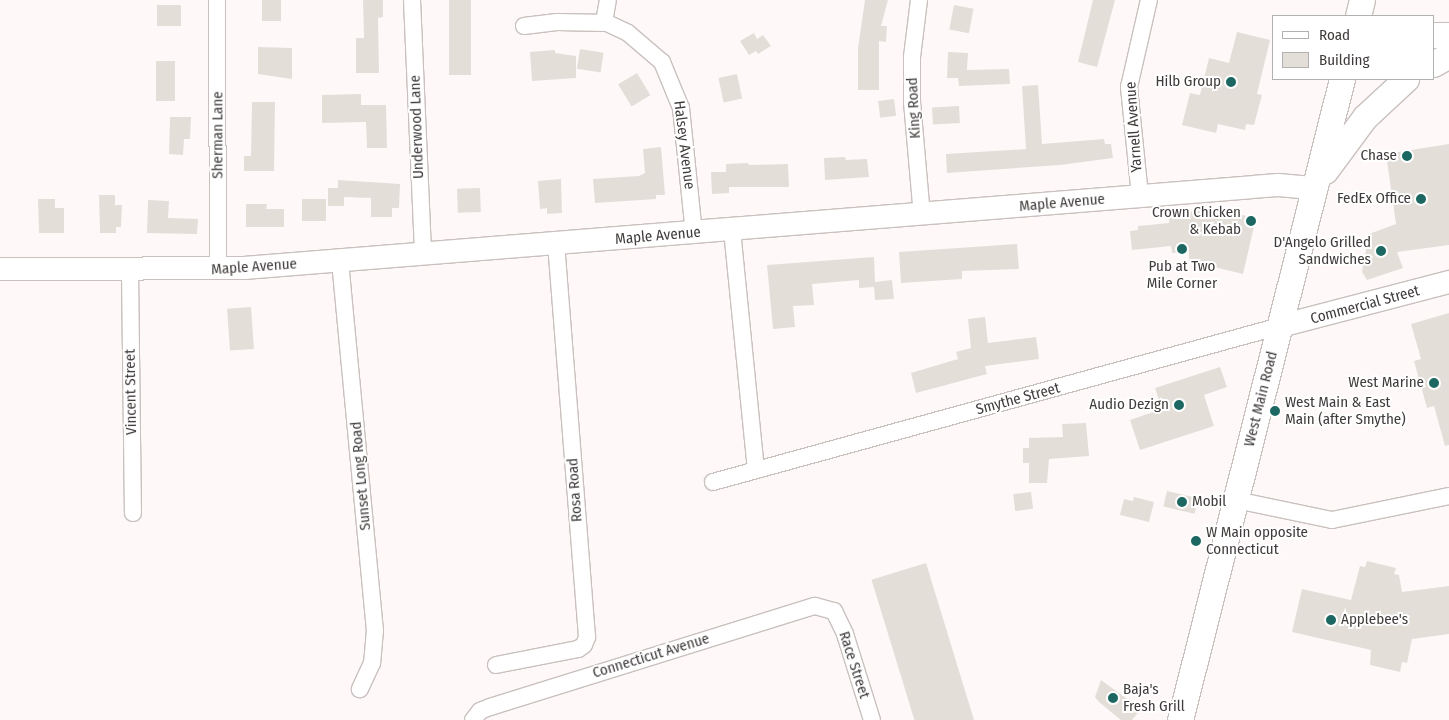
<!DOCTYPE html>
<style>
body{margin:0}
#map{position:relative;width:1449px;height:720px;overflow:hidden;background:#fef9f8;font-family:"Fira Sans Condensed",sans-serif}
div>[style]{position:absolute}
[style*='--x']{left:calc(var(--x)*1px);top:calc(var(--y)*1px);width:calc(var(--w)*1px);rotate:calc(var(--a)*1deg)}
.building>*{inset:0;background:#e4ded9;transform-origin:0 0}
.roads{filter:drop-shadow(1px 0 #c9c1be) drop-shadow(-1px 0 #c9c1be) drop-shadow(0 1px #c9c1be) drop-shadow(0 -1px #c9c1be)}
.street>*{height:16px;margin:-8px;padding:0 8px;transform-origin:8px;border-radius:8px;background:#fff}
.secondary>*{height:22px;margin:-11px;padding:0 11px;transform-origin:11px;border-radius:11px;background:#fff}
.primary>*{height:25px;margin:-12.5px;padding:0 12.5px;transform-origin:12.5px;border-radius:12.5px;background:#fff}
.dots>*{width:14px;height:14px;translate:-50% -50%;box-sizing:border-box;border:2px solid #fff;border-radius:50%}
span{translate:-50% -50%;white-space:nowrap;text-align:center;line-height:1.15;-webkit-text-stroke:4px #fff;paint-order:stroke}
.poi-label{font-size:15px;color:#3f3c3b}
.right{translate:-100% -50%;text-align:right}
.left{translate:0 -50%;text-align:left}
.street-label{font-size:15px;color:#3f3c3b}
.legend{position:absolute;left:1272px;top:15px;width:162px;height:65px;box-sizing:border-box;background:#fff;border:1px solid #b2b1b1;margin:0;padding:6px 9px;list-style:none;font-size:15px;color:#3f3c3b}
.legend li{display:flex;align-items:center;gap:10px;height:25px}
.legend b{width:25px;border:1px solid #b2b1b1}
</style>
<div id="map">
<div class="building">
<i style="left:262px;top:0;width:19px;height:21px"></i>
<i style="clip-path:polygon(363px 0,383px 0,383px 17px,378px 18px,379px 73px,356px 73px,356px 38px,364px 38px)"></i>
<i style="left:449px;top:0;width:22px;height:75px"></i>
<i style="clip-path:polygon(865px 0,888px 0,881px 26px,887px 26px,886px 42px,879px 41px,879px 90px,858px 90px,858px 48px)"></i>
<i style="clip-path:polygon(1093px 0,1115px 0,1097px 67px,1078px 62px)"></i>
<i style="left:157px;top:5px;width:24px;height:21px"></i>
<i style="left:954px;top:5px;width:20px;height:25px;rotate:11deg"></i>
<i style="clip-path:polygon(1237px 32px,1270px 40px,1257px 94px,1262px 95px,1254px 125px,1246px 124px,1245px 130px,1218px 124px,1216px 133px,1182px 125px,1190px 93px,1200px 95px,1209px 58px,1229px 63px)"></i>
<i style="clip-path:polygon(754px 33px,757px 39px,763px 35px,771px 46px,758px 54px,756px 51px,749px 55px,740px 41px)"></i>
<i style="clip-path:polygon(258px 47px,292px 48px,292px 79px,258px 74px)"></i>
<i style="left:580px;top:49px;width:24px;height:20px;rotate:9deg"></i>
<i style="clip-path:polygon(555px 50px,555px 53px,576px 56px,576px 78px,532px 81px,530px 52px)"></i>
<i style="clip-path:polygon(948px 52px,968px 53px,967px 70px,1009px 69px,1010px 84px,959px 86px,958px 78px,947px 78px)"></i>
<i style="left:156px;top:61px;width:19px;height:40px"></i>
<i style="left:637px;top:73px;width:26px;height:22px;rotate:59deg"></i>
<i style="left:737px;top:74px;width:25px;height:19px;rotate:78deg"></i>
<i style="clip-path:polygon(1038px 85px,1042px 144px,1104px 139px,1105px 144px,1111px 144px,1113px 158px,1060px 165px,947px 173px,946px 154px,1026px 149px,1022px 86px)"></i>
<i style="clip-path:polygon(361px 94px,361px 105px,386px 105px,387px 148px,367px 148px,366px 122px,322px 123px,322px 95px)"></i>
<i style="left:894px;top:99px;width:17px;height:16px;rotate:83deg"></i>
<i style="clip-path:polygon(252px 102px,275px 102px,274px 171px,244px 171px,244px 156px,251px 156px)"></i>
<i style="left:959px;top:106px;width:17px;height:27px;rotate:87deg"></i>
<i style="clip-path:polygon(170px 117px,191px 117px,190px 139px,184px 139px,183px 155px,169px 154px)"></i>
<i style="clip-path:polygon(1449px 144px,1449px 245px,1397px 252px,1403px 268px,1367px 280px,1362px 272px,1369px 234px,1396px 224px,1386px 154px)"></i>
<i style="clip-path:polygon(661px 147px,665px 195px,656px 195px,656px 199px,595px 203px,593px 179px,639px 176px,645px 173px,643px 149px)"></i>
<i style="clip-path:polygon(845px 157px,846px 160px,867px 159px,869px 177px,825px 180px,824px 158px)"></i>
<i style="clip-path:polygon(748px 163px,749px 165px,788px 164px,789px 187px,729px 187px,729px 193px,712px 194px,711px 172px,726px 172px,726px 164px)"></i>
<i style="clip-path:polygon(561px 179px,562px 213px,547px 214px,547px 208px,540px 209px,538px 181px)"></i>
<i style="clip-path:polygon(338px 180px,400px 184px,399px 208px,392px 208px,392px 217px,371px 217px,371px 198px,344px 197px,344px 206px,328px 206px,328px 188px,338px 188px)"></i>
<i style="left:480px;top:188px;width:24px;height:23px;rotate:88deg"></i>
<i style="clip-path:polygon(99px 195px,115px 195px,115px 205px,122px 205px,121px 227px,116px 227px,116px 233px,100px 233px)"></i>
<i style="clip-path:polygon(38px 199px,55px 199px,55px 208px,64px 208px,64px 233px,39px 233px)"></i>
<i style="left:302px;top:199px;width:24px;height:22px"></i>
<i style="clip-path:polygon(148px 200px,169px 201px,168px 218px,198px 219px,197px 234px,147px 233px)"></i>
<i style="clip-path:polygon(246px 204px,267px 204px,266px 209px,284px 209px,284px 227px,246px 227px)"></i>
<i style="clip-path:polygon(1215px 209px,1256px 218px,1243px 274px,1189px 261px,1189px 252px,1172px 253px,1171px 246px,1132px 250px,1130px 231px,1138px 230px,1138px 226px,1169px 223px,1169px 214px)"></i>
<i style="clip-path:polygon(1017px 244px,1019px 269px,962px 271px,962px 279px,901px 283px,899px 252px)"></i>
<i style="clip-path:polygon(874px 257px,875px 282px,892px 280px,894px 299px,875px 300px,874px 287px,859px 288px,859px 280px,812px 284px,814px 305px,793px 306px,795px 327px,773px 329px,767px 265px)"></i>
<i style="left:251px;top:307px;width:42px;height:24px;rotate:86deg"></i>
<i style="clip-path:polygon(1449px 313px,1449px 445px,1445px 446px,1434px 406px,1427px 408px,1414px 361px,1421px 359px,1411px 324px)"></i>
<i style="clip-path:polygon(985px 317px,988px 343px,1036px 337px,1039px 359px,985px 366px,987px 374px,916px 393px,911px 373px,958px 359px,956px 352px,971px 348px,968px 319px)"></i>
<i style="clip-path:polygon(1220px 367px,1227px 387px,1204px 395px,1214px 426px,1140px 450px,1130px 420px,1162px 409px,1155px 388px)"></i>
<i style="clip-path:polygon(1086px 423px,1089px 456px,1049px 459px,1047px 483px,1029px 483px,1029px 463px,1023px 463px,1023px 448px,1029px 448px,1029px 438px,1063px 437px,1062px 424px)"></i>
<i style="left:1167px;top:491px;width:32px;height:16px;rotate:13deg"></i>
<i style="left:1031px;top:492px;width:17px;height:18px;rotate:83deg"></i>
<i style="clip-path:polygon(1134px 497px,1154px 502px,1149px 522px,1120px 515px,1124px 499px,1133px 501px)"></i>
<i style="clip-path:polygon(1367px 561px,1396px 568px,1394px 574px,1399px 575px,1402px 592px,1449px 586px,1449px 634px,1412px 639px,1407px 663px,1402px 662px,1400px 672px,1370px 665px,1371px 650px,1292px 632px,1302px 589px,1351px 600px,1360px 566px,1365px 567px)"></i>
<i style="left:926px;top:563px;width:164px;height:57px;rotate:73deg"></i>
<i style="clip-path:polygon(1101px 680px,1141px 709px,1132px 720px,1121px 720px,1099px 702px,1095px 697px)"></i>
</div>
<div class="roads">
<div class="street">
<i style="--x:217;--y:0;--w:270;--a:89.8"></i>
<i style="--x:412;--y:0;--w:254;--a:87.5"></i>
<i style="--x:919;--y:0;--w:57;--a:97"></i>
<i style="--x:912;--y:57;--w:45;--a:90"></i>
<i style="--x:912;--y:102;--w:114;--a:85"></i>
<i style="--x:604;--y:22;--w:22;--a:-80"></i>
<i style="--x:524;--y:26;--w:33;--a:-7"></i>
<i style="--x:557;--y:22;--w:50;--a:1.1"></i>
<i style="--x:607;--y:23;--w:23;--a:25"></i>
<i style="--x:628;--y:33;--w:45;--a:40.5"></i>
<i style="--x:662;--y:62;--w:50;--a:67.6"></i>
<i style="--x:681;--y:108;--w:126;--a:84.1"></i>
<i style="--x:1140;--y:196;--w:110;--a:-95.8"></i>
<i style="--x:1129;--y:87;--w:89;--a:-77.1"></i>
<i style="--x:732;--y:230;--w:241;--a:84.3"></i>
<i style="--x:340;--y:261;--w:371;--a:84.6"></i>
<i style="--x:375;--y:630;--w:33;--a:95"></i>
<i style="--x:372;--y:663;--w:29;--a:115"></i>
<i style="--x:130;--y:271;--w:242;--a:89.3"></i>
<i style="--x:713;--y:482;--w:588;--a:-15.38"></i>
<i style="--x:1236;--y:500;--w:98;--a:11.8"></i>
<i style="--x:1332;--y:520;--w:119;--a:-11.6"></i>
<i style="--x:496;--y:665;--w:84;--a:-11"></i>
<i style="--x:578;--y:649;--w:7;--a:-34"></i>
<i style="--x:584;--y:645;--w:9;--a:-69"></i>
<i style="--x:587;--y:637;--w:394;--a:-94.5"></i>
<i style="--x:473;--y:720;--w:11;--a:-52"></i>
<i style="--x:480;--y:711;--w:11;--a:-22"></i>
<i style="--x:490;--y:707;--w:340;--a:-17.3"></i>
<i style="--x:815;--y:606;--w:20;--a:15"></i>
<i style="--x:834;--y:611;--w:25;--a:64"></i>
<i style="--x:845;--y:634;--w:90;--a:72.6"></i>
</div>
<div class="secondary">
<i style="--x:0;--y:269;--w:244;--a:-0.2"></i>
<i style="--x:244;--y:268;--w:1037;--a:-4.59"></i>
<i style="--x:1278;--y:185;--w:37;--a:5"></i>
<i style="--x:1280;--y:326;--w:175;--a:-14.6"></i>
</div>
<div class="primary">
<i style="--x:1358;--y:16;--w:16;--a:-76"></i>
<i style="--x:1433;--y:35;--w:16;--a:0"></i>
<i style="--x:1433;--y:64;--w:18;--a:-29"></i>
<i style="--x:1325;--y:171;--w:67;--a:-53.5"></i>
<i style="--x:1365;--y:117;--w:56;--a:-42.8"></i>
<i style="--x:1180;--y:720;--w:661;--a:-75.82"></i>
</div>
</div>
<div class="dots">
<i style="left:1231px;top:82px;background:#1c6762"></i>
<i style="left:1407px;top:156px;background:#1c6762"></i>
<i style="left:1421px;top:199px;background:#1c6762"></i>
<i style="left:1251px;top:221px;background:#1c6762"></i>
<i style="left:1182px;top:249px;background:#1c6762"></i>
<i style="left:1381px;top:251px;background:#1c6762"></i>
<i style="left:1434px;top:383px;background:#1c6762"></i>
<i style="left:1179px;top:405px;background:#1c6762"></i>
<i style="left:1275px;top:411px;background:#1c6762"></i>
<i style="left:1182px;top:502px;background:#1c6762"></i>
<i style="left:1196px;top:541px;background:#1c6762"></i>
<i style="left:1331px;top:620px;background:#1c6762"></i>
<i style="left:1113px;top:698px;background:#1c6762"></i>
</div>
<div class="poi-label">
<span class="right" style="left:1221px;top:82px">Hilb Group</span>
<span class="right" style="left:1397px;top:156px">Chase</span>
<span class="right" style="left:1411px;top:199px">FedEx Office</span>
<span class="right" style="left:1241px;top:221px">Crown Chicken<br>&amp; Kebab</span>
<span class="right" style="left:1371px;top:251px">D'Angelo Grilled<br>Sandwiches</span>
<span style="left:1182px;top:275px">Pub at Two<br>Mile Corner</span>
<span class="right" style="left:1424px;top:383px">West Marine</span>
<span class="left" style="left:1285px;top:411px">West Main &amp; East<br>Main (after Smythe)</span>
<span class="right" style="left:1169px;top:405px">Audio Dezign</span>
<span class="left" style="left:1192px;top:502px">Mobil</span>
<span class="left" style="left:1206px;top:541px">W Main opposite<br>Connecticut</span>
<span class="left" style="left:1341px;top:620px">Applebee's</span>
<span class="left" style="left:1123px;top:698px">Baja's<br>Fresh Grill</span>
</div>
<div class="street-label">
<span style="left:914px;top:108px;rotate:-93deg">King Road</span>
<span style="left:417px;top:127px;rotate:-92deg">Underwood Lane</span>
<span style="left:1134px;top:127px;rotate:-94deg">Yarnell Avenue</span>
<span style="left:218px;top:135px;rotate:-90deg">Sherman Lane</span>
<span style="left:684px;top:145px;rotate:83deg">Halsey Avenue</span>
<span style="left:1062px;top:203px;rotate:-5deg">Maple Avenue</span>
<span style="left:658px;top:236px;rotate:-5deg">Maple Avenue</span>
<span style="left:254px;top:267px;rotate:-4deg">Maple Avenue</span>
<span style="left:1365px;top:305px;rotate:-15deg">Commercial Street</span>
<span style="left:131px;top:392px;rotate:-91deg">Vincent Street</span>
<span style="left:1018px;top:399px;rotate:-15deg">Smythe Street</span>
<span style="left:1261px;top:399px;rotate:-76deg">West Main Road</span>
<span style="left:361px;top:476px;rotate:-95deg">Sunset Long Road</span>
<span style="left:575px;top:490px;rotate:-94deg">Rosa Road</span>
<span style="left:651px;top:656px;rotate:-17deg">Connecticut Avenue</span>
<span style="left:854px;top:665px;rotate:72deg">Race Street</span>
</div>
<ul class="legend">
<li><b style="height:6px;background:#fff"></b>Road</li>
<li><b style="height:14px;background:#e4ded9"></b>Building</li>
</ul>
</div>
